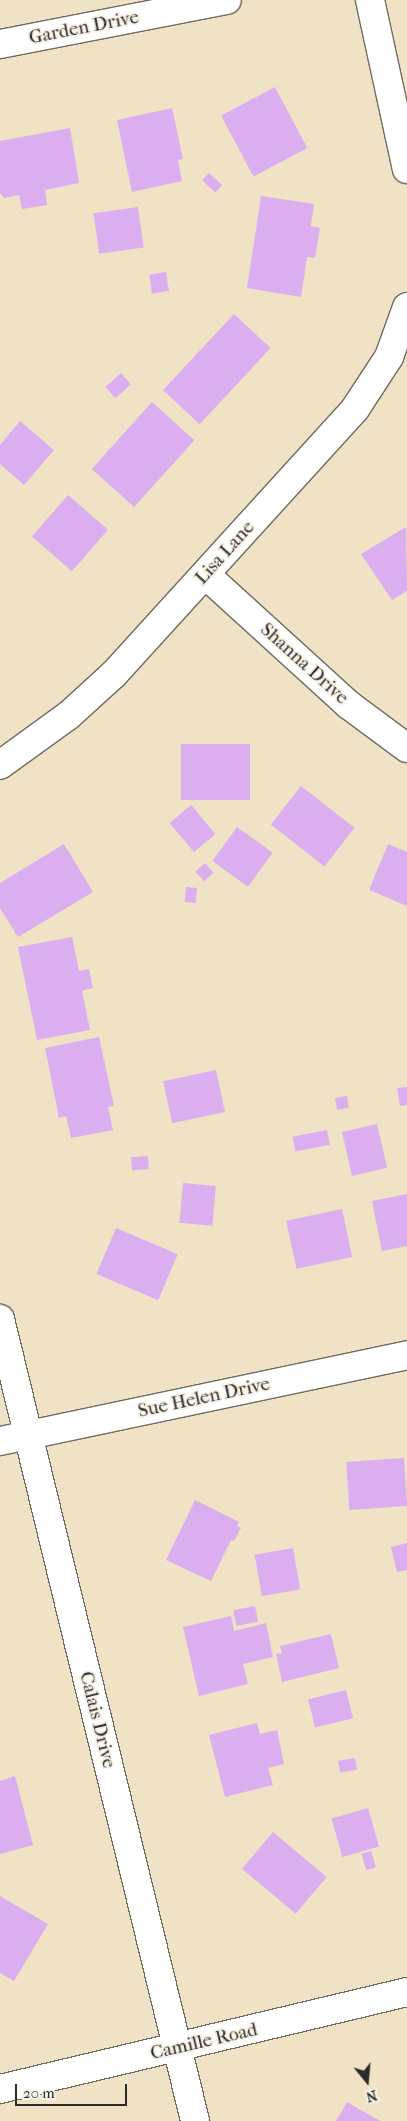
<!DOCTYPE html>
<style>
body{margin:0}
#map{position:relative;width:407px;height:2121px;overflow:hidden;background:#f0e2c5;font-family:"IM FELL French Canon",serif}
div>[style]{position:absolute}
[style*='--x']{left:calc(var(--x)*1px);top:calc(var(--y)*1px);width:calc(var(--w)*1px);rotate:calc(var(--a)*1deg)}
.building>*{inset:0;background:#dbaef0;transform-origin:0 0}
.roads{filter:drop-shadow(1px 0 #706b61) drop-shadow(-1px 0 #706b61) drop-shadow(0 1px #706b61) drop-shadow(0 -1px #706b61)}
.street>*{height:28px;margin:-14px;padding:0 14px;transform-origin:14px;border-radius:14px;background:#fff}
span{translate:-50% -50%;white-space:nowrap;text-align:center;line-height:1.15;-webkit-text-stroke:4px #f7f3e8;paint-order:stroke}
.street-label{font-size:19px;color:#2b2b2b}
.north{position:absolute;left:342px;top:2056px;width:50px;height:50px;-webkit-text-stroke:4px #f7f3e8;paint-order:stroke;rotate:163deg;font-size:14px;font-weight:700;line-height:20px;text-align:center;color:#2b2b2b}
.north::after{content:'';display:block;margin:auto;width:18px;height:22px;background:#2b2b2b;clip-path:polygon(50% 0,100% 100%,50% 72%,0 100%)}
.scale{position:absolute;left:15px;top:2084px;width:112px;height:22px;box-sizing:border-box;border:2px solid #2b2b2b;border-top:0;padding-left:6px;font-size:15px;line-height:18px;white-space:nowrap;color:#2b2b2b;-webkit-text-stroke:4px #f7f3e8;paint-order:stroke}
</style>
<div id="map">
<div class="building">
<i style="left:275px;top:87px;width:69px;height:61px;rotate:62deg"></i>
<i style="clip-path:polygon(172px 108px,183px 159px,178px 160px,182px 181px,132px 192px,117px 120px)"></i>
<i style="clip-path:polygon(70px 128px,79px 183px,45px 190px,47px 205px,22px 209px,19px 195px,4px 198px,0 193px,0 141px)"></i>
<i style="left:209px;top:173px;width:18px;height:10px;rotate:43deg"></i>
<i style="clip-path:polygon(261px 196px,314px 204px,311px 226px,320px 228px,315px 258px,307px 257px,301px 297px,247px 288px)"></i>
<i style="left:138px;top:207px;width:41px;height:45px;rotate:82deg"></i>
<i style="left:166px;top:272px;width:19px;height:17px;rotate:81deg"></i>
<i style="left:234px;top:314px;width:50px;height:104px;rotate:43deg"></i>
<i style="left:121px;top:373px;width:15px;height:21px;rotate:48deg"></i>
<i style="left:152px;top:402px;width:57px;height:90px;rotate:42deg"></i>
<i style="clip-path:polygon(20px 421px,54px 450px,24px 485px,0 464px,0 445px)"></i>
<i style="left:68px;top:495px;width:53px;height:55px;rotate:41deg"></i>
<i style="clip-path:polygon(406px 527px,407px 591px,392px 600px,361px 554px)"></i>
<i style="left:181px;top:744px;width:69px;height:56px"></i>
<i style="left:301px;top:786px;width:68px;height:49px;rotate:38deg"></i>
<i style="left:191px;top:805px;width:38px;height:28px;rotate:50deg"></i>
<i style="left:237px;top:827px;width:44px;height:42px;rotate:36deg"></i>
<i style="clip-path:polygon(64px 844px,93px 892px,18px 937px,0 908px,0 883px)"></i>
<i style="clip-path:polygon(388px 844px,407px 852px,407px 906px,369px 890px)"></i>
<i style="left:205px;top:863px;width:13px;height:13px;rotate:48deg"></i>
<i style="left:186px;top:887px;width:11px;height:15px;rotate:5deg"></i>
<i style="clip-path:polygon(72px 937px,79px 971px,89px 969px,93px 988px,82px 991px,90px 1030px,37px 1040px,18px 947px)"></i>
<i style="clip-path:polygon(99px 1037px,114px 1106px,108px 1107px,113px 1130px,71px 1138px,66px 1116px,59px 1118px,45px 1048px)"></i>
<i style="left:216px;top:1070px;width:43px;height:54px;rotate:78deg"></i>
<i style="clip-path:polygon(407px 1087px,407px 1105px,400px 1106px,397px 1088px)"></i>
<i style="left:347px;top:1096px;width:12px;height:12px;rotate:81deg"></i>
<i style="left:377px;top:1124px;width:45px;height:36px;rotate:77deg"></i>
<i style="left:327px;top:1130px;width:15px;height:35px;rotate:79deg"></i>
<i style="left:148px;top:1156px;width:13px;height:17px;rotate:86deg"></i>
<i style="left:183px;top:1183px;width:33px;height:40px;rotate:5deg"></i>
<i style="clip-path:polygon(407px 1194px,407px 1246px,382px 1251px,372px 1201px)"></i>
<i style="left:342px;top:1209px;width:49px;height:57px;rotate:78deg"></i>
<i style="left:116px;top:1228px;width:67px;height:50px;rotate:23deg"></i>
<i style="left:404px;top:1458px;width:48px;height:58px;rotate:86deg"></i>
<i style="clip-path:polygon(195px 1500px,239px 1522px,237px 1526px,241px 1528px,234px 1541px,231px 1540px,211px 1581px,166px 1560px)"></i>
<i style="clip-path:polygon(407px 1543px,407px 1570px,397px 1572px,391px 1547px)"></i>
<i style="left:293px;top:1548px;width:42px;height:39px;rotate:80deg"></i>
<i style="left:255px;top:1606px;width:16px;height:22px;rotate:79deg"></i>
<i style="clip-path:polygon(231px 1616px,234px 1631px,266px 1623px,273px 1657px,243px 1664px,248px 1684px,199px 1696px,183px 1627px)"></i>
<i style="clip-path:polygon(331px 1634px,339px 1668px,282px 1682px,276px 1654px,282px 1653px,280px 1646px)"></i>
<i style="left:346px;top:1690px;width:29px;height:39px;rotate:76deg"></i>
<i style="clip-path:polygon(257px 1723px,260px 1734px,277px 1730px,284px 1764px,268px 1768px,273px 1785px,225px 1797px,209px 1735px)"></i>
<i style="left:355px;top:1758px;width:12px;height:17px;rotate:81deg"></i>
<i style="clip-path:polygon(15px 1776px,33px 1845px,0 1854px,0 1781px)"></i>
<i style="left:368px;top:1808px;width:40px;height:38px;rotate:74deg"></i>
<i style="left:273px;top:1832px;width:70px;height:48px;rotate:40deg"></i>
<i style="left:371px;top:1851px;width:17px;height:10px;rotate:73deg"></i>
<i style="clip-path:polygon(0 1896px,48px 1924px,14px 1981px,0 1973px)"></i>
<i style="clip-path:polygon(347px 2102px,380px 2121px,336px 2121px)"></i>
</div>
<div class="roads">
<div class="street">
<i style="--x:370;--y:0;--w:173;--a:77.7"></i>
<i style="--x:0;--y:44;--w:231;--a:-11"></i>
<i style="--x:206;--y:575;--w:193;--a:42.3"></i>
<i style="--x:349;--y:705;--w:72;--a:36.6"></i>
<i style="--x:0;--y:765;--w:85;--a:-35.9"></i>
<i style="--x:69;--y:715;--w:61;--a:-42.3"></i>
<i style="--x:114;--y:674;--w:358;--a:-47.7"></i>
<i style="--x:355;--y:409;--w:62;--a:-56.8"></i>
<i style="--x:389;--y:357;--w:53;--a:-70.2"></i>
<i style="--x:0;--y:1319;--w:825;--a:76.33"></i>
<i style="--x:0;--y:1441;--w:416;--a:-11.9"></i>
<i style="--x:0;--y:2089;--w:418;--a:-13.4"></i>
</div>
</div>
<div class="street-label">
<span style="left:84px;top:28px;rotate:-11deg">Garden Drive</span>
<span style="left:225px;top:553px;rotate:-48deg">Lisa Lane</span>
<span style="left:304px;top:664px;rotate:42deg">Shanna Drive</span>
<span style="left:204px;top:1398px;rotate:-12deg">Sue Helen Drive</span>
<span style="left:97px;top:1720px;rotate:76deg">Calais Drive</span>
<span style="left:204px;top:2042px;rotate:-13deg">Camille Road</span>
</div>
<div class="north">N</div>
<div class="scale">20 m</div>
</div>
